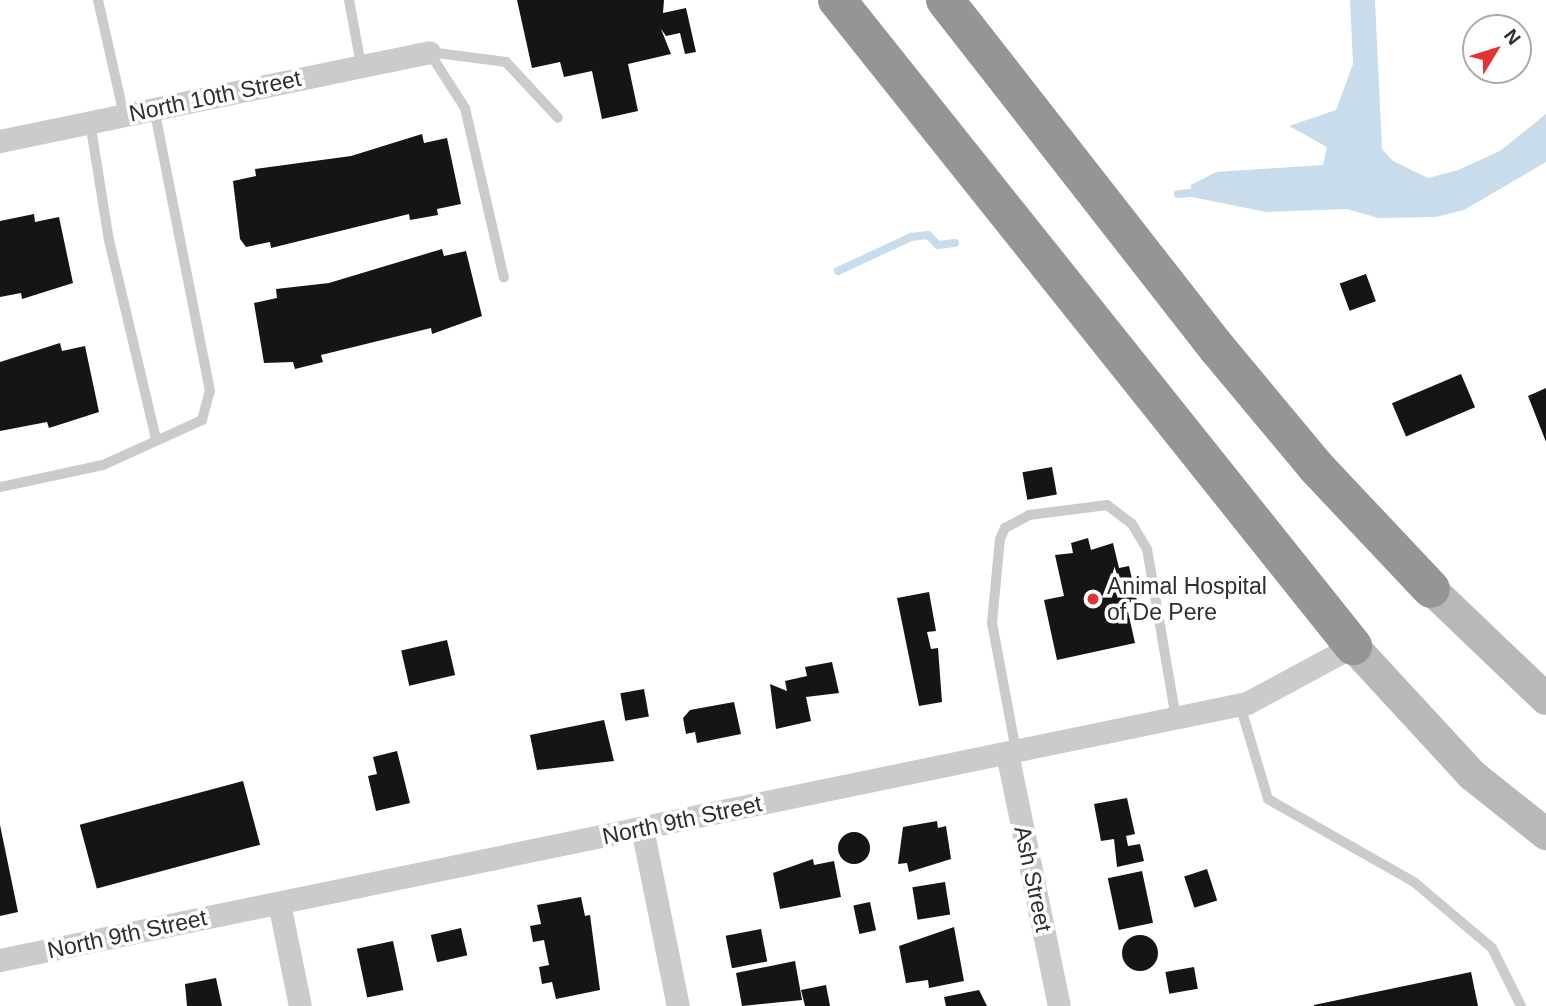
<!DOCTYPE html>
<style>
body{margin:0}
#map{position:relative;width:1546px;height:1006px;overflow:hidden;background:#fff;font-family:Arial,sans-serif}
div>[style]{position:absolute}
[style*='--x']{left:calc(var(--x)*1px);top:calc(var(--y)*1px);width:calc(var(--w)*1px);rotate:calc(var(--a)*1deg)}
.water>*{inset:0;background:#c9dceb}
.stream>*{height:8px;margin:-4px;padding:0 4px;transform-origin:4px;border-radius:4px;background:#c9dceb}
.building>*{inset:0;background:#151515;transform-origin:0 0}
.round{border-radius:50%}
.service>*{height:10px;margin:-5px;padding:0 5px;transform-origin:5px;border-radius:5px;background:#cbcbcb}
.minor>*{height:23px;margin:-11.5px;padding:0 11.5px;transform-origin:11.5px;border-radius:11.5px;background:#cbcbcb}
.secondary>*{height:32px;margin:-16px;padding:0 16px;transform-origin:16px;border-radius:16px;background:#b8b8b8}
.motorway>*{height:38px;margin:-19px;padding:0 19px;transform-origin:19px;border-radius:19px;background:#959595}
.dots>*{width:19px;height:19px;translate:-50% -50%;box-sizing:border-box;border:4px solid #fff;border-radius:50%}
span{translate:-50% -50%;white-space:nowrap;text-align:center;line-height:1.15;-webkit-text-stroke:7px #fff;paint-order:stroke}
.street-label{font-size:23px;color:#2e2e2e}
.poi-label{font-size:23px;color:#2e2e2e}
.left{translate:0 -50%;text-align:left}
.north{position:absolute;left:1462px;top:14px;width:70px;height:70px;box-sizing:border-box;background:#fff;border:2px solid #ababab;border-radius:50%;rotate:52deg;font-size:19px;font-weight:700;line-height:28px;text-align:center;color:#2e2e2e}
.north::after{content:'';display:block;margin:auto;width:24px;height:32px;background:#e33335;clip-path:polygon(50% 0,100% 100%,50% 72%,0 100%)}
</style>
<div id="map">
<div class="water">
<i style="clip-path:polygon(1350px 0,1375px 0,1382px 149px,1393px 161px,1428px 178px,1458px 170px,1500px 151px,1546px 114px,1546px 162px,1464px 210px,1436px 217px,1378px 218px,1347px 209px,1266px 212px,1192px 197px,1191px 185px,1216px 172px,1323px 165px,1327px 147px,1289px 126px,1336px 110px,1353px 64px)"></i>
</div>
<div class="stream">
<i style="--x:1178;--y:194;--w:21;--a:-5"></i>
<i style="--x:838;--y:271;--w:81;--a:-25"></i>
<i style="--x:911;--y:237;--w:17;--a:-7"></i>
<i style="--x:928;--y:235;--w:14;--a:45"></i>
<i style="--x:938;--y:245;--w:17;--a:-7"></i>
</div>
<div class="building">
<i style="clip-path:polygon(517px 0,664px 0,663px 13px,686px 8px,696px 52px,685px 54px,680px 33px,666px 36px,661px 29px,671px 54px,628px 64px,638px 111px,602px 119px,592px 71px,564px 77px,560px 62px,532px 68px)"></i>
<i style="clip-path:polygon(422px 134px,424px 143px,447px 138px,461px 204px,437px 209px,438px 215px,410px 220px,409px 214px,271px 248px,270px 242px,246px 247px,240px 239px,233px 181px,256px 176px,255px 169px,351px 156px)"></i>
<i style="clip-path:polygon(34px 214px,35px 222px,59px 217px,73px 283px,22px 299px,21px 293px,0 297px,0 221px)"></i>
<i style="clip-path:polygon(442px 249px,444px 256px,466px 251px,482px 316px,432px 334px,431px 328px,321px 355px,323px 362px,295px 369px,293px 362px,264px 363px,254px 303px,277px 298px,276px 289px,329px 283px)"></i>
<i style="left:1366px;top:274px;width:29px;height:28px;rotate:70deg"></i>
<i style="clip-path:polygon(60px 343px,62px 351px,85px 346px,99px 412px,49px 428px,47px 422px,0 431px,0 362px)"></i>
<i style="left:1461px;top:374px;width:36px;height:75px;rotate:67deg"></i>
<i style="clip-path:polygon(1546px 388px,1546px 442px,1528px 396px)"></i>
<i style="left:1052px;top:467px;width:28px;height:30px;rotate:80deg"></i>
<i style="clip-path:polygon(1088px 538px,1091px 550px,1113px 543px,1119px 568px,1129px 566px,1137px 601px,1126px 603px,1135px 643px,1057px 660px,1044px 600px,1064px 596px,1055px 555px,1073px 553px,1071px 543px)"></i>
<i style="clip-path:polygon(929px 592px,936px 631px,927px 632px,931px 649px,938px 648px,942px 702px,919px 706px,897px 598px)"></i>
<i style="left:447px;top:640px;width:36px;height:47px;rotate:77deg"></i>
<i style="clip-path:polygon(832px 662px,839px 693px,806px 697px,811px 721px,776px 729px,770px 684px,787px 691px,785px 681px,807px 676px,805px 667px)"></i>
<i style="left:644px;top:689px;width:28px;height:24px;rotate:80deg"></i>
<i style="clip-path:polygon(734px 702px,741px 734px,697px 743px,695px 732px,686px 734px,683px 718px,690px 710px)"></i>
<i style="clip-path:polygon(604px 720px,614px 761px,537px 770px,530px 735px)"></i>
<i style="clip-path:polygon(397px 751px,410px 803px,376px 811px,368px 776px,377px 774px,373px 757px)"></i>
<i style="left:243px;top:781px;width:66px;height:169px;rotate:75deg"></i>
<i style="clip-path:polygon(1127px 798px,1135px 834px,1126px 836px,1128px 846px,1140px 844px,1144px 861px,1117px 867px,1114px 839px,1101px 841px,1094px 804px)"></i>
<i style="clip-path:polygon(937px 821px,938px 828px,946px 826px,951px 859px,909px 872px,907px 863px,898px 864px,903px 827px)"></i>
<i style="clip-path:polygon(0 825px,18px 912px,0 916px)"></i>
<i class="round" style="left:838px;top:832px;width:32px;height:32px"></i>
<i style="clip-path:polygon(813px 859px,814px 865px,834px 861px,841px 897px,780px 909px,773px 873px)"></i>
<i style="left:1207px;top:869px;width:33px;height:24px;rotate:72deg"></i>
<i style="left:1142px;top:871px;width:53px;height:35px;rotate:78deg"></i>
<i style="left:945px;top:882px;width:33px;height:33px;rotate:81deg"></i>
<i style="clip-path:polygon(581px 897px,585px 916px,590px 915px,600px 990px,556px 999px,552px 982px,542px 984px,539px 967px,549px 965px,544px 940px,533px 942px,530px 926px,541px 924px,537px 905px)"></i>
<i style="left:870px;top:902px;width:29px;height:17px;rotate:78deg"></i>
<i style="clip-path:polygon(954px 927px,964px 981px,929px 988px,928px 980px,906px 983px,899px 946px)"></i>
<i style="left:461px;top:928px;width:28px;height:31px;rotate:77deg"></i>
<i style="left:761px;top:929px;width:33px;height:36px;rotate:79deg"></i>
<i class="round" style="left:1122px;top:935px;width:36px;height:36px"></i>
<i style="left:393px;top:941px;width:50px;height:37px;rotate:78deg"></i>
<i style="clip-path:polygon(795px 961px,802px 1000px,742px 1006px,736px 973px)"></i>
<i style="left:1194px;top:967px;width:22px;height:29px;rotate:80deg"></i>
<i style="clip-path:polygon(1471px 972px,1478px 1006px,1314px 1006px,1314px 1005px)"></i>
<i style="clip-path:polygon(216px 978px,222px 1006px,187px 1006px,185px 984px)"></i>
<i style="clip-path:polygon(826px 985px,830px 1006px,805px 1006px,801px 990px)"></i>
<i style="clip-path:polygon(979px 990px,987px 1006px,946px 1006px,944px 997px)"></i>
</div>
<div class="service">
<i style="--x:98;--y:0;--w:118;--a:77.3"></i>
<i style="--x:349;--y:0;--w:66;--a:79.5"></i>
<i style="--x:429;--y:52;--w:67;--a:57.3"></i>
<i style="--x:465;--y:108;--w:174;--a:77.1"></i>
<i style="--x:429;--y:52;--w:78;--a:7.4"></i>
<i style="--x:506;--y:62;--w:76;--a:47.1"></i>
<i style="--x:90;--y:122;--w:120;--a:80.9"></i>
<i style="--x:109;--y:240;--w:204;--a:76.7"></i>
<i style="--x:0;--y:487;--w:105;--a:-12.1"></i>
<i style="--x:103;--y:465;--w:109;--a:-24.4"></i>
<i style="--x:202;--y:420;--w:30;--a:-75"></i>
<i style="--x:210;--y:391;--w:288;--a:-101.2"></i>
<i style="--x:1240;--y:705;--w:98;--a:73.4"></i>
<i style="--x:1268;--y:799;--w:168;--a:29.6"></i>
<i style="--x:1414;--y:882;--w:102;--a:40.2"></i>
<i style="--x:1492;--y:948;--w:65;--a:63.4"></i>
<i style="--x:1016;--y:751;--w:130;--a:-100.6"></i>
<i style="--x:992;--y:623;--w:84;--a:-84.6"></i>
<i style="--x:1000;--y:539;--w:12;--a:-66"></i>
<i style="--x:1005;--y:528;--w:27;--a:-28"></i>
<i style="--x:1029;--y:515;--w:79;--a:-7.3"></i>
<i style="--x:1107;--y:505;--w:31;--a:37"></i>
<i style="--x:1132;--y:524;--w:29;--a:59"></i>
<i style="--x:1147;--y:549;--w:171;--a:80.3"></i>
</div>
<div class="minor">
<i style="--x:0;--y:141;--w:438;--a:-11.7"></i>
<i style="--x:1007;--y:753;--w:258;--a:78.4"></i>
<i style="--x:642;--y:828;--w:182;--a:78.6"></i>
<i style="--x:279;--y:903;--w:105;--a:78.5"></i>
<i style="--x:0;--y:960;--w:1273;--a:-11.65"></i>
<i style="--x:1247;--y:703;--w:120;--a:-28.3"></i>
</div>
<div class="secondary">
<i style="--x:1431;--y:589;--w:159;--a:43.7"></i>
<i style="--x:1353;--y:646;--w:176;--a:47.3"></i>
<i style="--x:1472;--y:775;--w:95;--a:38.6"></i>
</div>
<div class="motorway">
<i style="--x:837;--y:0;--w:827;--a:51.38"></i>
<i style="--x:945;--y:0;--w:442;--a:52"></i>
<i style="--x:1217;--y:348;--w:156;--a:50.2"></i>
<i style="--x:1317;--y:468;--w:166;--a:46.7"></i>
</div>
<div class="dots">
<i style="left:1093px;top:599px;background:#e33335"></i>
</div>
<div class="street-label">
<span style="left:215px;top:96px;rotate:-12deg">North 10th Street</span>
<span style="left:682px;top:820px;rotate:-12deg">North 9th Street</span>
<span style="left:1033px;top:879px;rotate:78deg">Ash Street</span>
<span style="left:127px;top:934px;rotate:-12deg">North 9th Street</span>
</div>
<div class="poi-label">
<span class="left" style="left:1107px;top:599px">Animal Hospital<br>of De Pere</span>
</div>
<div class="north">N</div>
</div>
